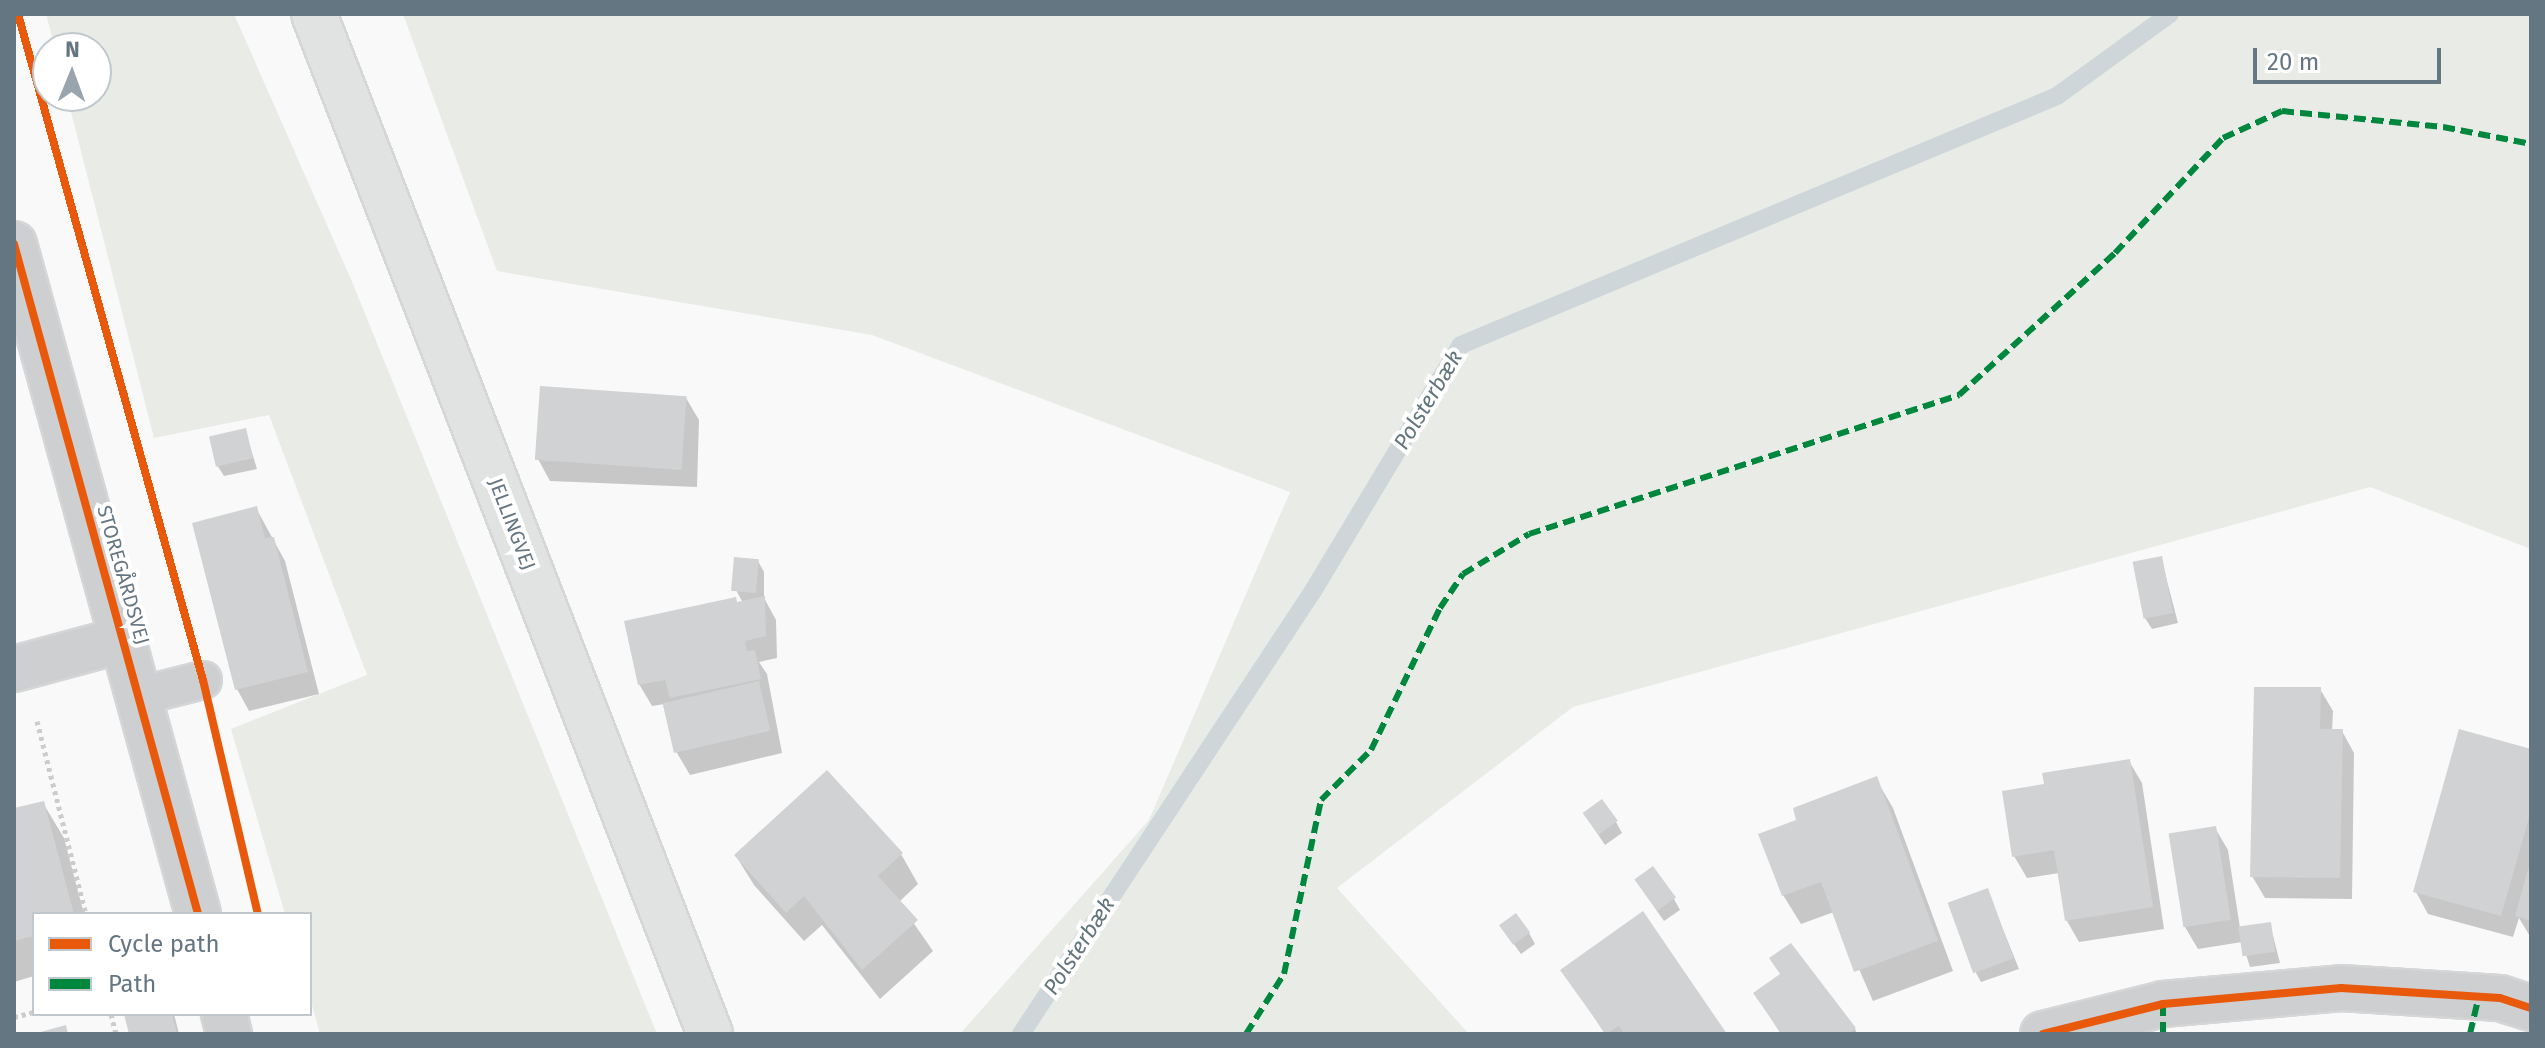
<!DOCTYPE html>
<meta charset="utf-8">
<style>
body{margin:0}
#map{position:relative;width:2545px;height:1048px;overflow:hidden;background:#f9f9f9;font-family:"Fira Sans",sans-serif}
div>[style]{position:absolute}
[style*='--x']{left:calc(var(--x)*1px);top:calc(var(--y)*1px);width:calc(var(--w)*1px);rotate:calc(var(--a)*1deg)}
.green>*{inset:0;background:#e8ebe6}
.shadow>*{inset:0;background:#0003}
.stream>*{height:18px;margin:-9px;padding:0 9px;transform-origin:9px;border-radius:9px;background:#ced6d9}
.building>*{inset:0;background:#d0d2d3;transform-origin:0 0}
.path>*{height:5px;margin-top:-2.5px;transform-origin:0;background:repeating-linear-gradient(90deg,#cbcccd 0 4px,transparent 0 8px)}
.roads{filter:drop-shadow(2px 0 #d5d6d7) drop-shadow(-2px 0 #d5d6d7) drop-shadow(0 2px #d5d6d7) drop-shadow(0 -2px #d5d6d7)}
.lane>*{height:36px;margin:-18px;padding:0 18px;transform-origin:18px;border-radius:18px;background:#cecfd0}
.street>*{height:44px;margin:-22px;padding:0 22px;transform-origin:22px;border-radius:22px;background:#cecfd0}
.secondary>*{height:44px;margin:-22px;padding:0 22px;transform-origin:22px;border-radius:22px;background:#e1e2e2}
.quiet>*{height:6px;margin-top:-3px;transform-origin:0;background:repeating-linear-gradient(90deg,#00873e 0 12px,transparent 0 18px)}
.cycleway>*{height:8px;margin:-4px;padding:0 4px;transform-origin:4px;border-radius:4px;background:#e8590c}
span{translate:-50% -50%;white-space:nowrap;text-align:center;line-height:1.15;-webkit-text-stroke:8px #fff;paint-order:stroke}
.street-label{font-size:20px;color:#657683}
.water-label{font-size:22px;color:#60757c;font-style:italic}
.frame{position:absolute;inset:0;border:16px solid #657683;pointer-events:none}
.legend{position:absolute;left:32px;top:912px;width:280px;height:104px;box-sizing:border-box;background:#fff;border:2px solid #c1c8cd;margin:0;padding:10px 14px;list-style:none;font-size:24px;color:#657683}
.legend li{display:flex;align-items:center;gap:16px;height:40px}
.legend b{width:40px;border:2px solid #c1c8cd}
.north{position:absolute;left:32px;top:32px;width:80px;height:80px;box-sizing:border-box;background:#fff;border:2px solid #c1c8cd;border-radius:50%;rotate:1deg;font-size:22px;font-weight:700;line-height:32px;text-align:center;color:#657683}
.north::after{content:'';display:block;margin:auto;width:28px;height:36px;background:#99a4ac;clip-path:polygon(50% 0,100% 100%,50% 72%,0 100%)}
.scale{position:absolute;left:2253px;top:48px;width:188px;height:36px;box-sizing:border-box;border:4px solid #657683;border-top:0;padding-left:10px;font-size:24px;line-height:28px;white-space:nowrap;color:#657683;-webkit-text-stroke:6px #fff;paint-order:stroke}
</style>
<div id="map">
<div class="green">
<i style="clip-path:polygon(46px 14px,234px 14px,353px 284px,657px 1034px,320px 1034px,310px 998px,310px 914px,285px 914px,231px 729px,367px 675px,269px 415px,154px 438px,67px 96px,96px 96px,96px 48px,55px 48px)"></i>
<i style="clip-path:polygon(403px 14px,2531px 14px,2531px 549px,2370px 487px,1573px 707px,1337px 888px,1469px 1034px,960px 1034px,1149px 820px,1290px 492px,872px 335px,497px 271px)"></i>
</div>
<div class="shadow">
<i style="clip-path:polygon(686px 398px,699px 420px,697px 487px,550px 481px,538px 459px)"></i>
<i style="clip-path:polygon(245px 430px,257px 469px,224px 476px,217px 465px)"></i>
<i style="clip-path:polygon(256px 508px,285px 561px,319px 694px,249px 711px,237px 689px)"></i>
<i style="clip-path:polygon(2161px 558px,2178px 623px,2152px 629px,2145px 618px)"></i>
<i style="clip-path:polygon(758px 561px,764px 572px,764px 598px,776px 620px,777px 658px,759px 662px,767px 674px,782px 753px,690px 775px,677px 753px,665px 704px,652px 706px,639px 684px,743px 603px,736px 590px)"></i>
<i style="clip-path:polygon(2320px 689px,2333px 711px,2332px 731px,2342px 731px,2354px 753px,2352px 899px,2265px 898px,2252px 876px)"></i>
<i style="clip-path:polygon(2531px 751px,2531px 938px,2519px 918px,2513px 937px,2428px 914px,2416px 892px)"></i>
<i style="clip-path:polygon(2129px 761px,2142px 783px,2164px 929px,2079px 942px,2067px 921px,2059px 873px,2027px 878px,2014px 856px,2046px 786px)"></i>
<i style="clip-path:polygon(1876px 779px,1893px 808px,1953px 971px,1873px 1001px,1834px 912px,1801px 924px,1783px 895px,1799px 821px)"></i>
<i style="clip-path:polygon(43px 803px,64px 838px,84px 914px,34px 914px,34px 976px,14px 982px,14px 810px)"></i>
<i style="clip-path:polygon(1616px 822px,1622px 833px,1605px 845px,1591px 824px)"></i>
<i style="clip-path:polygon(2215px 828px,2228px 850px,2240px 928px,2270px 924px,2280px 963px,2250px 967px,2242px 942px,2198px 949px,2185px 927px)"></i>
<i style="clip-path:polygon(901px 854px,918px 884px,899px 902px,933px 951px,880px 999px,822px 925px,804px 941px,754px 885px,736px 856px)"></i>
<i style="clip-path:polygon(1987px 890px,2019px 969px,1981px 982px,1975px 971px)"></i>
<i style="clip-path:polygon(1643px 891px,1674px 899px,1680px 910px,1664px 921px)"></i>
<i style="clip-path:polygon(1529px 933px,1535px 944px,1521px 954px,1508px 936px)"></i>
<i style="clip-path:polygon(1790px 945px,1855px 1029px,1857px 1034px,1781px 1034px,1755px 994px,1781px 975px)"></i>
<i style="clip-path:polygon(1563px 970px,1725px 1034px,1605px 1034px)"></i>
<i style="clip-path:polygon(126px 1014px,174px 1014px,179px 1034px,131px 1034px)"></i>
</div>
<div class="stream">
<i style="--x:1021;--y:1034;--w:531;--a:-56.61"></i>
<i style="--x:1313;--y:591;--w:287;--a:-59"></i>
<i style="--x:1461;--y:345;--w:646;--a:-22.67"></i>
<i style="--x:2057;--y:96;--w:140;--a:-36"></i>
</div>
<div class="building">
<i style="left:540px;top:386px;width:147px;height:74px;rotate:4deg"></i>
<i style="left:246px;top:428px;width:31px;height:38px;rotate:77deg"></i>
<i style="clip-path:polygon(257px 506px,265px 538px,274px 537px,308px 672px,235px 690px,192px 523px)"></i>
<i style="left:2162px;top:556px;width:58px;height:30px;rotate:79deg"></i>
<i style="left:734px;top:557px;width:25px;height:34px;rotate:5deg"></i>
<i style="clip-path:polygon(765px 596px,766px 636px,745px 641px,747px 651px,755px 650px,761px 679px,670px 698px,665px 680px,638px 685px,624px 621px,736px 597px,737px 602px)"></i>
<i style="left:759px;top:681px;width:51px;height:99px;rotate:77deg"></i>
<i style="clip-path:polygon(2254px 687px,2321px 687px,2320px 729px,2343px 729px,2340px 878px,2250px 877px)"></i>
<i style="clip-path:polygon(2459px 729px,2531px 749px,2531px 811px,2501px 916px,2413px 892px)"></i>
<i style="clip-path:polygon(2130px 759px,2153px 907px,2065px 921px,2054px 850px,2012px 857px,2002px 791px,2044px 784px,2042px 773px)"></i>
<i style="clip-path:polygon(827px 770px,903px 853px,878px 876px,918px 920px,862px 970px,804px 896px,786px 913px,734px 855px)"></i>
<i style="clip-path:polygon(1877px 776px,1938px 941px,1854px 972px,1821px 882px,1782px 896px,1758px 834px,1796px 820px,1793px 808px)"></i>
<i style="left:1602px;top:799px;width:27px;height:24px;rotate:54deg"></i>
<i style="clip-path:polygon(44px 801px,74px 914px,34px 914px,34px 936px,14px 941px,14px 808px)"></i>
<i style="left:2216px;top:826px;width:95px;height:48px;rotate:81deg"></i>
<i style="clip-path:polygon(2530px 862px,2531px 863px,2531px 921px,2515px 916px)"></i>
<i style="left:1653px;top:866px;width:39px;height:23px;rotate:54deg"></i>
<i style="left:1988px;top:888px;width:75px;height:43px;rotate:70deg"></i>
<i style="clip-path:polygon(1643px 911px,1727px 1034px,1624px 1034px,1619px 1026px,1606px 1034px,1560px 970px)"></i>
<i style="left:1516px;top:913px;width:24px;height:21px;rotate:54deg"></i>
<i style="left:2271px;top:922px;width:30px;height:33px;rotate:82deg"></i>
<i style="clip-path:polygon(1791px 943px,1856px 1028px,1848px 1034px,1782px 1034px,1753px 993px,1780px 974px,1769px 958px)"></i>
<i style="clip-path:polygon(124px 1014px,172px 1014px,177px 1033px,129px 1034px)"></i>
<i style="clip-path:polygon(66px 1025px,68px 1034px,37px 1034px,37px 1033px)"></i>
</div>
<div class="path">
<i style="--x:37;--y:721;--w:199;--a:75.8"></i>
<i style="--x:111;--y:1014;--w:21;--a:76"></i>
<i style="--x:14;--y:1017;--w:21;--a:-14"></i>
</div>
<div class="roads">
<div class="lane">
<i style="--x:140;--y:696;--w:65;--a:-14.3"></i>
</div>
<div class="street">
<i style="--x:14;--y:244;--w:695;--a:74.64"></i>
<i style="--x:14;--y:669;--w:115;--a:-15.1"></i>
<i style="--x:224;--y:1014;--w:21;--a:76"></i>
<i style="--x:2043;--y:1034;--w:124;--a:-14"></i>
<i style="--x:2163;--y:1004;--w:179;--a:-5.1"></i>
<i style="--x:2341;--y:988;--w:159;--a:3.6"></i>
<i style="--x:2500;--y:998;--w:33;--a:18"></i>
</div>
<div class="secondary">
<i style="--x:314;--y:14;--w:1094;--a:68.78"></i>
</div>
</div>
<div class="quiet">
<i style="--x:2163;--y:1004;--w:30;--a:90"></i>
<i style="--x:1246;--y:1034;--w:71;--a:-57.7"></i>
<i style="--x:1284;--y:974;--w:178;--a:-78"></i>
<i style="--x:1321;--y:800;--w:71;--a:-45"></i>
<i style="--x:1371;--y:750;--w:158;--a:-64.1"></i>
<i style="--x:1440;--y:608;--w:41;--a:-55.9"></i>
<i style="--x:1463;--y:574;--w:77;--a:-31.2"></i>
<i style="--x:1529;--y:534;--w:452;--a:-17.9"></i>
<i style="--x:1959;--y:395;--w:211;--a:-42.3"></i>
<i style="--x:2115;--y:253;--w:158;--a:-46.8"></i>
<i style="--x:2223;--y:138;--w:65;--a:-24.6"></i>
<i style="--x:2282;--y:111;--w:162;--a:5.7"></i>
<i style="--x:2443;--y:127;--w:90;--a:10.9"></i>
<i style="--x:2470;--y:1034;--w:39;--a:-77"></i>
</div>
<div class="cycleway">
<i style="--x:18;--y:14;--w:691;--a:74.48"></i>
<i style="--x:203;--y:680;--w:240;--a:76.8"></i>
<i style="--x:14;--y:244;--w:695;--a:74.64"></i>
<i style="--x:2043;--y:1034;--w:124;--a:-14"></i>
<i style="--x:2163;--y:1004;--w:179;--a:-5.1"></i>
<i style="--x:2341;--y:988;--w:159;--a:3.6"></i>
<i style="--x:2500;--y:998;--w:33;--a:18"></i>
</div>
<div class="street-label">
<span style="left:512px;top:524px;rotate:69deg">JELLINGVEJ</span>
<span style="left:123px;top:575px;rotate:74deg">STOREGÅRDSVEJ</span>
</div>
<div class="water-label">
<span style="left:1428px;top:400px;rotate:-59deg">Polsterbæk</span>
<span style="left:1079px;top:946px;rotate:-57deg">Polsterbæk</span>
</div>
<div class="frame"></div>
<ul class="legend">
<li><b style="height:10px;background:#e8590c"></b>Cycle path</li>
<li><b style="height:10px;background:#00873e"></b>Path</li>
</ul>
<div class="north">N</div>
<div class="scale">20 m</div>
</div>
